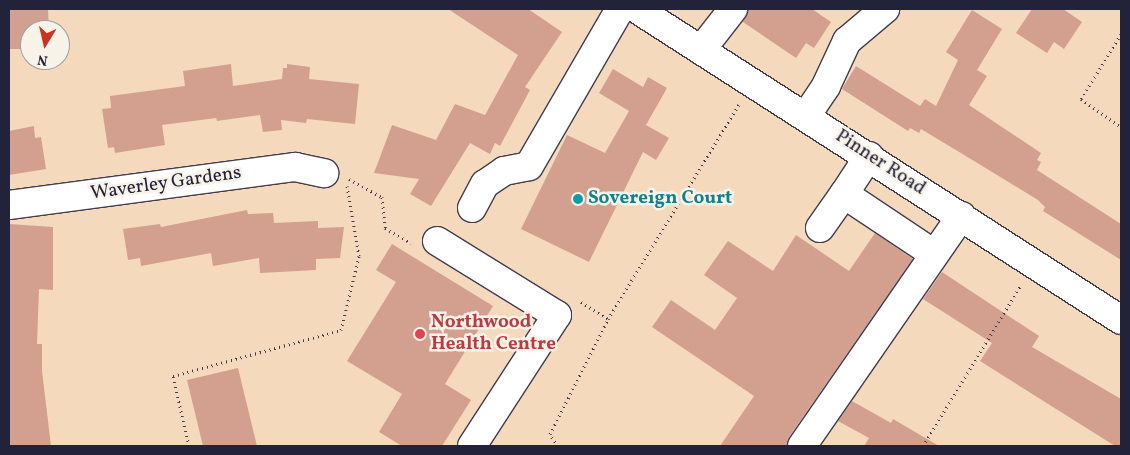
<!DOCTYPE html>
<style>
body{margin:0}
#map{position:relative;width:1130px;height:455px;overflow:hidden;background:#f4d9bc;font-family:Vollkorn,serif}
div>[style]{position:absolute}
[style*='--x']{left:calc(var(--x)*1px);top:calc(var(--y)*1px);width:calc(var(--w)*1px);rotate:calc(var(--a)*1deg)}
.building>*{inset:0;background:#d3a08f}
.path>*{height:3px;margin-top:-1.5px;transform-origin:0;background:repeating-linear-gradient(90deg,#423d4e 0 1px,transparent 0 5px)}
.roads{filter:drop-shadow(1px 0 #423d4e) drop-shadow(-1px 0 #423d4e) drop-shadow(0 1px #423d4e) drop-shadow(0 -1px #423d4e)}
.minor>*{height:28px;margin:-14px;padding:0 14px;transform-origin:14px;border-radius:14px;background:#fff}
.major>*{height:28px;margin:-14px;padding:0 14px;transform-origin:14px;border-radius:14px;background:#fff}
.dots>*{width:14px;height:14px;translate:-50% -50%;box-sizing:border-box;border:2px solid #f7f3e8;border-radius:50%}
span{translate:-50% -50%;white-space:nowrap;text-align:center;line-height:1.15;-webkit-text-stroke:5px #f7f3e8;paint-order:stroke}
.street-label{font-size:19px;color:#22223b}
.culture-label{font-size:19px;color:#0d838f;font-weight:700}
.left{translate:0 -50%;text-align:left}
.health-label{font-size:19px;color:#be3a42;font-weight:700}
.frame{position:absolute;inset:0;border:10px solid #22223b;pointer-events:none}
.north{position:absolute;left:20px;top:20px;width:50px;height:50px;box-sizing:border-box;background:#f7f3e8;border:1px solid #a29fa3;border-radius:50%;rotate:189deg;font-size:14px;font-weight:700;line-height:20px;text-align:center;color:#22223b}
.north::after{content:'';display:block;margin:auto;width:18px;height:22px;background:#c8321e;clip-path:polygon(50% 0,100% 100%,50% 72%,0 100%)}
</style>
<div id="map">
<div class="building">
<i style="clip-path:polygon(9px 9px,48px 9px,49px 30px,30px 30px,30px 49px,9px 49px)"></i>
<i style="clip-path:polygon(448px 9px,528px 9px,562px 32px,525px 87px,530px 90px,500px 146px,495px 143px,490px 154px,470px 143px,431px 206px,410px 194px,419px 179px,374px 173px,392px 125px,436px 140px,455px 104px,485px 115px,518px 55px)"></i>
<i style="clip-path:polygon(748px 9px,812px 9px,831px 22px,814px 48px,806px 43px,796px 58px,743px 22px)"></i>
<i style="clip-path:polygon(1032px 9px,1063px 9px,1082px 22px,1064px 49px,1054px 42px,1047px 53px,1016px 33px)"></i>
<i style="clip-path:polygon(972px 10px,1002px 29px,977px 70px,987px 76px,969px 105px,1041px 153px,1037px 160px,1041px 162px,1037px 170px,1121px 224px,1121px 260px,1043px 211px,1045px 207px,1038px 200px,974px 161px,921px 129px,919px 133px,910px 128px,908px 131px,842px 89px,856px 66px,920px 106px,925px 99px,936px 106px,958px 60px,946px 52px)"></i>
<i style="clip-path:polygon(231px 64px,233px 86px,282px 79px,283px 68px,287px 68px,287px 64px,310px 67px,309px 79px,359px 84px,355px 124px,307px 119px,306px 123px,281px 120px,282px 130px,263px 132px,260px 115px,217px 121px,216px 118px,162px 125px,165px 145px,115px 153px,114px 147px,108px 148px,102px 109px,111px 108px,110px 96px,185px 86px,183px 71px)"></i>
<i style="clip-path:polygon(613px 69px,643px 87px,648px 77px,667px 88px,646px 125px,669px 138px,656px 160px,643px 152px,589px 262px,521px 229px,567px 135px,605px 153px,629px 111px,599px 93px)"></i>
<i style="clip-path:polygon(34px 126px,35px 138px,41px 137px,46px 169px,9px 175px,9px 131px)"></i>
<i style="clip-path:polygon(247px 210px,248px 214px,273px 213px,274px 223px,318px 221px,318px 228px,344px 227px,340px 258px,316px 259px,316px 270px,260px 273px,259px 258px,213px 266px,211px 253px,141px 266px,140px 258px,128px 260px,123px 229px,160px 224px,161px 227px)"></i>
<i style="clip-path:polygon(9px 224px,53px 227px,53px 290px,39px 289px,37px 344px,42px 344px,42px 371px,51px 446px,9px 446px)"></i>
<i style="clip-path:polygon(875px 233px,913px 259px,789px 437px,787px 446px,720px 446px,754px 396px,652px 327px,671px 300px,715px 330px,737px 298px,704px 275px,728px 241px,773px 271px,796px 235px,849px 271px)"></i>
<i style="clip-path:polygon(392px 244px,493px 306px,445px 384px,471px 400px,442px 446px,402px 446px,379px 432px,402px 394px,347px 361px,396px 282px,376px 270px)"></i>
<i style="clip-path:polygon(942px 272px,1039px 336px,1032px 347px,1121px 399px,1121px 446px,1115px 446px,980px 361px,992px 343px,923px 299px)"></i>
<i style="clip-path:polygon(238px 368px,257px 446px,203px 446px,187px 380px)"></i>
<i style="clip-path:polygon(852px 401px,891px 423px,893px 419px,939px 446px,864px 446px,869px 438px,838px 421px)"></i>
</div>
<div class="path">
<i style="--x:1121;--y:34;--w:76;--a:121.6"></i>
<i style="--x:1081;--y:99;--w:49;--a:35"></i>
<i style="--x:349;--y:179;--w:38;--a:29"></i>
<i style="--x:382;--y:197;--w:31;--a:84"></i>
<i style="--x:385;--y:228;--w:30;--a:30"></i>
<i style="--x:581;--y:302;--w:32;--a:32"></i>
<i style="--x:608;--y:319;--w:252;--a:-58.6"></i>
<i style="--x:189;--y:446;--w:72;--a:-102.9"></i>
<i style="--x:173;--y:376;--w:174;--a:-15.3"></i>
<i style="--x:341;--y:330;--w:76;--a:-76.3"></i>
<i style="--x:359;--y:256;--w:71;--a:-99.7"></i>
<i style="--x:558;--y:446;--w:14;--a:-124"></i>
<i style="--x:550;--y:434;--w:129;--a:-63.2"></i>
<i style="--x:923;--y:446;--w:188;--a:-58.7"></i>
</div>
<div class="roads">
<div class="minor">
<i style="--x:701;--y:50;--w:52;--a:-52"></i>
<i style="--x:806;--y:116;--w:36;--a:-56"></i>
<i style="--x:826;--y:86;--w:50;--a:-65"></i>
<i style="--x:847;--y:41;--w:50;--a:-40.1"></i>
<i style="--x:869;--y:156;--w:45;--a:123.3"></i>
<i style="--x:844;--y:194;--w:108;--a:33.7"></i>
<i style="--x:9;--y:205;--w:289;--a:-7.6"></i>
<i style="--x:295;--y:167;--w:30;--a:12"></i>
<i style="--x:472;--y:208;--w:27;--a:-62"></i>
<i style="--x:485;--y:184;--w:23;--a:-34"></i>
<i style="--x:504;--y:171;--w:25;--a:-11"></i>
<i style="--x:529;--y:166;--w:181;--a:-59.9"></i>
<i style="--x:820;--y:228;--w:42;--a:-54.8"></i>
<i style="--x:437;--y:241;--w:141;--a:31.7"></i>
<i style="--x:557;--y:315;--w:156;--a:123"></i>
<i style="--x:802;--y:446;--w:280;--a:-55.3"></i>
</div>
<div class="major">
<i style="--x:637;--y:9;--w:575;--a:32.72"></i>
</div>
</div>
<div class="dots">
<i style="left:578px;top:199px;background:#0f9aa8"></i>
<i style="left:420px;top:334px;background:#e0444e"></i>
</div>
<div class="street-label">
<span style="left:880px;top:163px;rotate:33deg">Pinner Road</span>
<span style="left:166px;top:184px;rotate:-8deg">Waverley Gardens</span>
</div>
<div class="culture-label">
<span class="left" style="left:588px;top:199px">Sovereign Court</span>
</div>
<div class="health-label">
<span class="left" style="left:431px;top:334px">Northwood<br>Health Centre</span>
</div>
<div class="frame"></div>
<div class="north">N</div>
</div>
